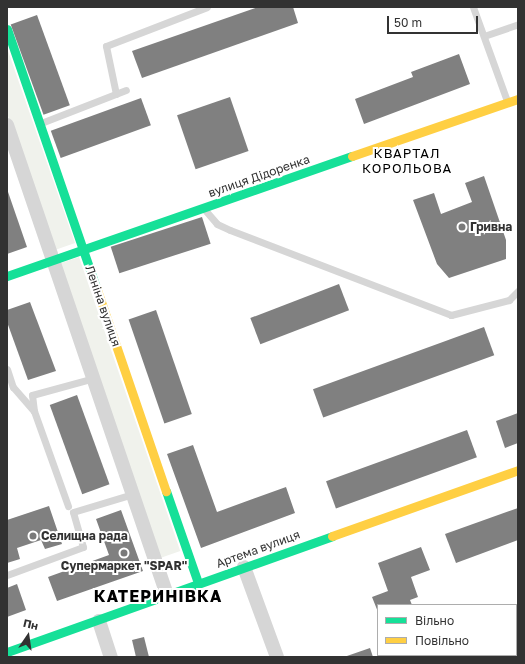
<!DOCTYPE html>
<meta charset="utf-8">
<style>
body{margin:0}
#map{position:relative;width:525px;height:664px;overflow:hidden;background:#fff;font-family:"Golos Text",sans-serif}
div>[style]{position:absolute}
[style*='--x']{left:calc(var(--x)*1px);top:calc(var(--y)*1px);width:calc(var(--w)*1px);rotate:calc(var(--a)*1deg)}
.green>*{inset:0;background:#f0f2ec;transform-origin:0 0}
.building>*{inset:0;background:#808080;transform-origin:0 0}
.lane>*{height:7px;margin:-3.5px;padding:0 3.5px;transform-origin:3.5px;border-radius:3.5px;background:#d6d6d6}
.street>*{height:14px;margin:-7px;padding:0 7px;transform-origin:7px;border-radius:7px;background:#d6d6d6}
.fast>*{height:9px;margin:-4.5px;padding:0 4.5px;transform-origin:4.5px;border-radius:4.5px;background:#16e098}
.slow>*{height:9px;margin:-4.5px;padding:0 4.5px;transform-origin:4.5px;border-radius:4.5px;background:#ffcf43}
.dots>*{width:11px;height:11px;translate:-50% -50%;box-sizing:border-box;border:2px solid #fff;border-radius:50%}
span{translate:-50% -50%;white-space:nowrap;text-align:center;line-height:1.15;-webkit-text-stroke:4px #fff;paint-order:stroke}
.street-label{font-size:12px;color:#323232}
.poi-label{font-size:12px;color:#323232;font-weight:700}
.left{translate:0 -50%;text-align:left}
.neighbourhood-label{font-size:13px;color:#000;letter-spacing:1px}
.district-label{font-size:16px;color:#000;font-weight:700;letter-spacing:1px}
.frame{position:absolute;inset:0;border:8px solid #323232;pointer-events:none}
.legend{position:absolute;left:377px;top:604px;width:140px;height:52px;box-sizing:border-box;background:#fff;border:1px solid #adadad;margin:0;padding:5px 7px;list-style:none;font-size:12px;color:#323232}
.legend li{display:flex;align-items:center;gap:8px;height:20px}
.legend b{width:20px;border:1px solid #adadad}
.north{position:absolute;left:8px;top:616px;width:40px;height:40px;-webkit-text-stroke:3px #fff;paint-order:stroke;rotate:13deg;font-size:11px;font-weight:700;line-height:16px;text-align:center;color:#323232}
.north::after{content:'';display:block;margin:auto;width:14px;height:18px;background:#323232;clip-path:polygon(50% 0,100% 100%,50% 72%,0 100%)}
.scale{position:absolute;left:387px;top:16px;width:91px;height:18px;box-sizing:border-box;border:2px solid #323232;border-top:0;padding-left:5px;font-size:12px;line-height:14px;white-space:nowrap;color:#323232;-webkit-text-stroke:3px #fff;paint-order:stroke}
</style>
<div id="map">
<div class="green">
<i style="clip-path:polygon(7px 48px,75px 243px,55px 250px,7px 113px)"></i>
<i style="left:79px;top:257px;width:311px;height:21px;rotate:71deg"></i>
</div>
<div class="building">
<i style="clip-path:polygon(258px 7px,293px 7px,298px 23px,142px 78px,132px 51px)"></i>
<i style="left:37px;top:15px;width:96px;height:28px;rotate:70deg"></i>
<i style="clip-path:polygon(459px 54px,470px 84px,364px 124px,355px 99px,413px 77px,411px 72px)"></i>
<i style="left:230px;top:97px;width:57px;height:56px;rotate:71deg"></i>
<i style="left:141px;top:98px;width:29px;height:96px;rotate:70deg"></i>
<i style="clip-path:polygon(484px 176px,506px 240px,506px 259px,449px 278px,437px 264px,413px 200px,434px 193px,441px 214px,472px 202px,465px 183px)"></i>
<i style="clip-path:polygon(7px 189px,27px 247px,7px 254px)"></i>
<i style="left:202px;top:217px;width:28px;height:96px;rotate:72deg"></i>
<i style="left:339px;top:284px;width:28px;height:95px;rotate:69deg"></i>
<i style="clip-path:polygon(30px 302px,56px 371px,28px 380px,7px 322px,7px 310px)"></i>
<i style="left:156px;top:310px;width:110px;height:29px;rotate:71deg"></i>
<i style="left:484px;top:327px;width:30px;height:182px;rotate:70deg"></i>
<i style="left:77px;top:395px;width:95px;height:29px;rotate:70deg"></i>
<i style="clip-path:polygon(518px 413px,518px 443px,505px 448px,496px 421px)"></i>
<i style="left:467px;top:430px;width:29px;height:150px;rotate:70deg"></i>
<i style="clip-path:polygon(193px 445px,217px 512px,286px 487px,295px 513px,201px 548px,167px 454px)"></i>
<i style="clip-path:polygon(49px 506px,62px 544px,45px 549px,41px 540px,17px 548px,20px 559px,7px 563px,7px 520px)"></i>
<i style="clip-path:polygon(518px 508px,518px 540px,456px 563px,445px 534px)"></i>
<i style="clip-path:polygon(121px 510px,143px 571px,57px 601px,48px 577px,109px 555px,96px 519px)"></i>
<i style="clip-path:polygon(421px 547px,430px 570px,411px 577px,418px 597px,410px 600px,412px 605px,378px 605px,378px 612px,372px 597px,388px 591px,378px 563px)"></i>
<i style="clip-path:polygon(17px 584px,26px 610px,7px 617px,7px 588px)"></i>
<i style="clip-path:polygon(144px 637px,149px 657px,136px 657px,132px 640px)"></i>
<i style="clip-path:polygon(370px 648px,373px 657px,344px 657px)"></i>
</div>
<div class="lane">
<i style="--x:473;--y:7;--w:100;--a:70.1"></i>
<i style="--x:484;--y:36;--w:36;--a:-19"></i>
<i style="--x:116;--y:94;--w:49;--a:-101.8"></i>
<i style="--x:106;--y:46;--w:108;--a:-21.1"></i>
<i style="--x:41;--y:123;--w:91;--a:-21.2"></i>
<i style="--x:205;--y:210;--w:18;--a:49"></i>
<i style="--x:217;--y:224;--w:14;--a:25"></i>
<i style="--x:230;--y:230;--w:237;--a:21"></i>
<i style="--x:451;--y:315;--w:60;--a:-14.5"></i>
<i style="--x:509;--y:300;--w:13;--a:-45"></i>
<i style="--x:7;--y:369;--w:19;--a:72"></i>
<i style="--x:13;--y:387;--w:32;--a:49"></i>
<i style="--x:34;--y:411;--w:101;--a:70.3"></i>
<i style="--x:34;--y:411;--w:16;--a:-97"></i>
<i style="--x:32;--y:395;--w:64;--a:-15.3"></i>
<i style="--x:7;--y:575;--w:81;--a:-20.2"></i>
<i style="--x:83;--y:547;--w:36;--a:-106"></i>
<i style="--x:73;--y:512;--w:63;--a:-16.7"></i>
</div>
<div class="street">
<i style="--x:7;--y:125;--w:496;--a:71.2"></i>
<i style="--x:244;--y:567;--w:96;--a:69.9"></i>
<i style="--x:99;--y:621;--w:38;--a:72"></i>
</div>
<div class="fast">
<i style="--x:7;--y:29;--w:273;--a:71"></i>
<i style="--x:7;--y:276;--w:365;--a:-19.2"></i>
<i style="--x:166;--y:491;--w:97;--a:70.8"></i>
<i style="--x:7;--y:652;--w:345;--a:-19.6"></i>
</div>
<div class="slow">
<i style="--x:352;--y:156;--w:176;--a:-19"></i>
<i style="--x:96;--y:287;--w:216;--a:71.1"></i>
<i style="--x:332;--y:536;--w:197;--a:-19.5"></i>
</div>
<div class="dots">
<i style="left:462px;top:227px;background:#7a7a7a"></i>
<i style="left:33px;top:536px;background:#7a7a7a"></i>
<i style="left:124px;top:553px;background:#7a7a7a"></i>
</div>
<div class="street-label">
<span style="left:259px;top:176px;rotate:-19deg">вулиця Дідоренка</span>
<span style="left:103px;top:306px;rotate:71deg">Леніна вулиця</span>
<span style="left:258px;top:549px;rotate:-20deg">Артема вулиця</span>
</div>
<div class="poi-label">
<span class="left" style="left:470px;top:227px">Гривна</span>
<span class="left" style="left:41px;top:536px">Селищна рада</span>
<span style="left:124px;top:566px">Супермаркет "SPAR"</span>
</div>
<div class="neighbourhood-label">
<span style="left:407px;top:161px">КВАРТАЛ<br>КОРОЛЬОВА</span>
</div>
<div class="district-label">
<span style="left:158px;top:596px">КАТЕРИНІВКА</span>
</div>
<div class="frame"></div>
<ul class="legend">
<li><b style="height:5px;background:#16e098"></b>Вільно</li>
<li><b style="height:5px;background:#ffcf43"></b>Повільно</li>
</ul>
<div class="north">Пн</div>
<div class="scale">50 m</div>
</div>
